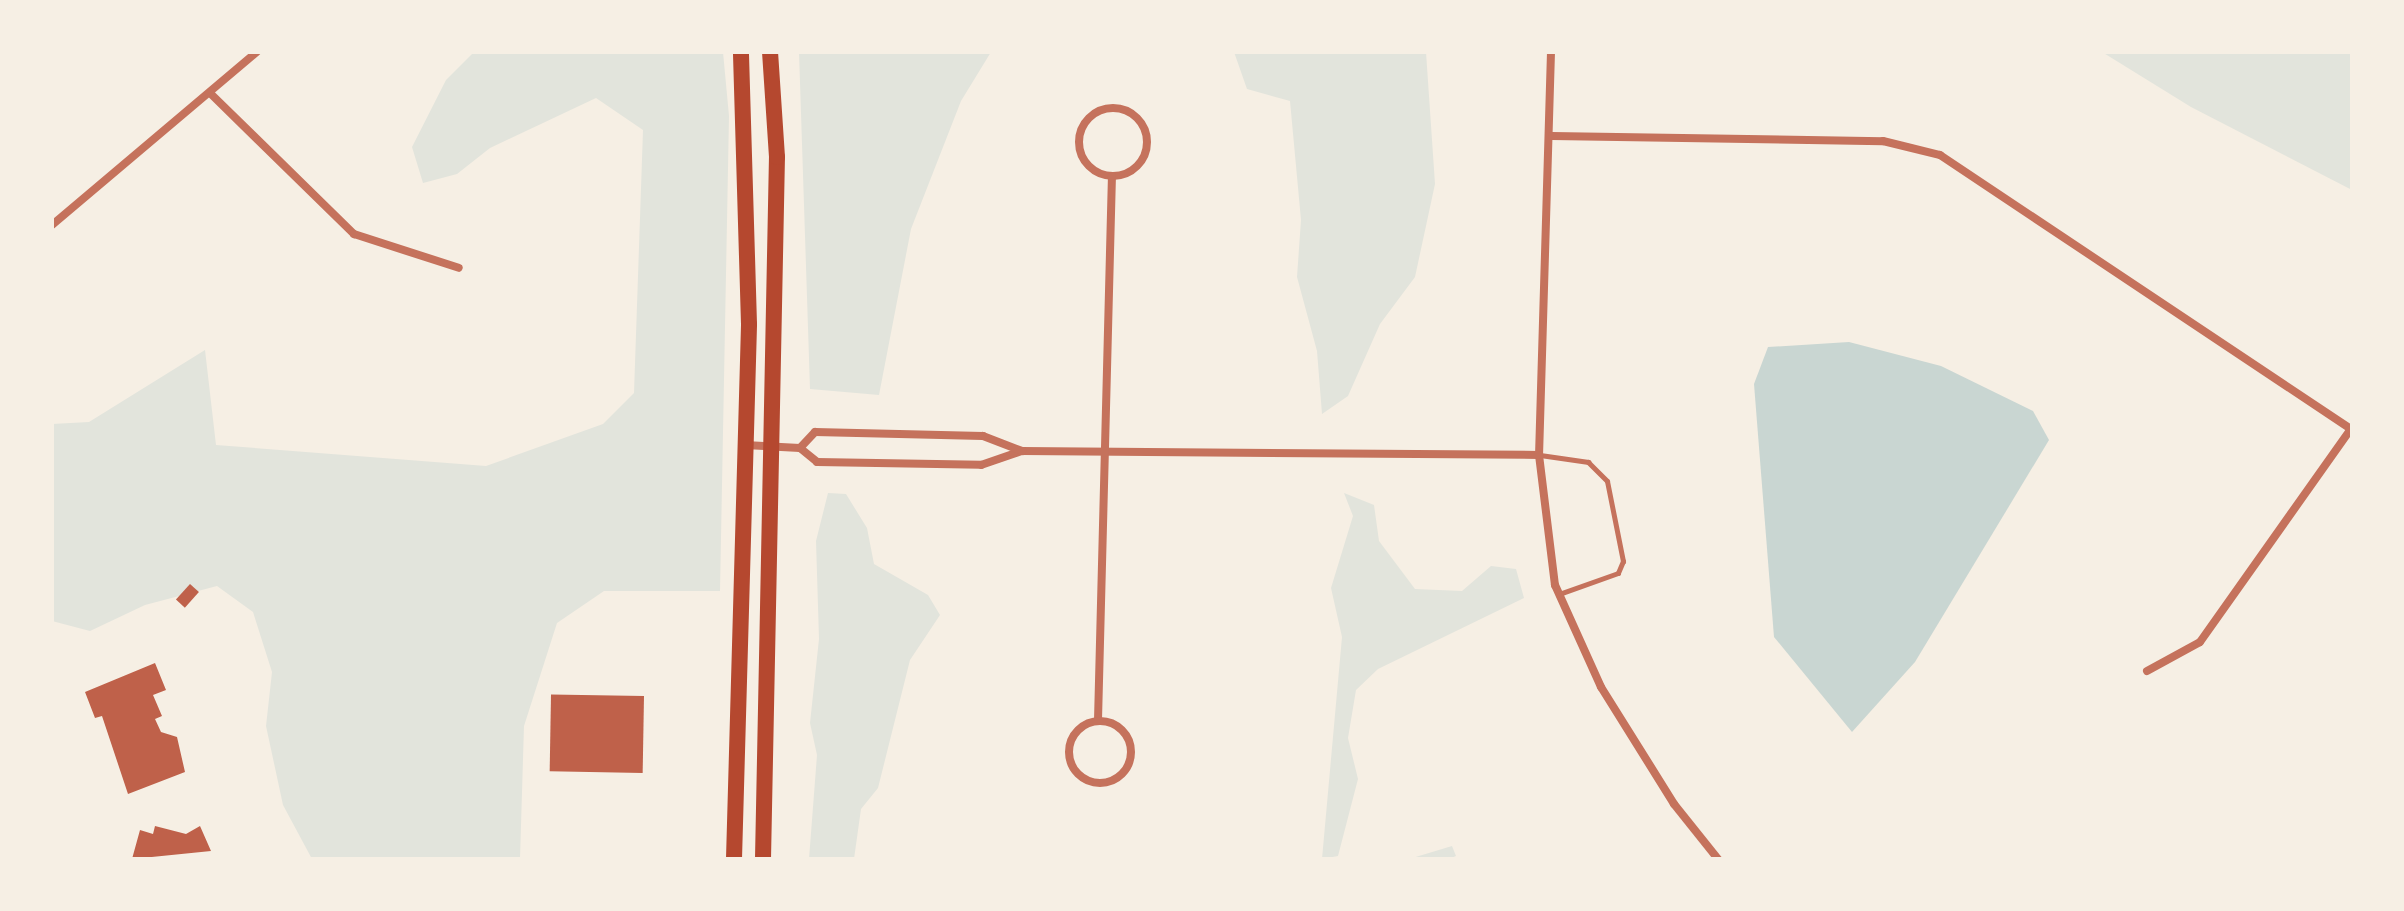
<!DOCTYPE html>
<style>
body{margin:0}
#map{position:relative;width:2404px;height:911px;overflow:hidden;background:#f6efe4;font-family:"Archivo Narrow",sans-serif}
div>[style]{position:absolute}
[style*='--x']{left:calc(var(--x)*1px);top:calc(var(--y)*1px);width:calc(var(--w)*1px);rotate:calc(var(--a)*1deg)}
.green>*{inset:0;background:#e2e4dc}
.water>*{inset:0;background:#c9d6d2}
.building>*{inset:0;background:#bf614a;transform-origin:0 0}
.service>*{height:5px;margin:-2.5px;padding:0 2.5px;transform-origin:2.5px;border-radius:2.5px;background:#c5725c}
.minor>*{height:8px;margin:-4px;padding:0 4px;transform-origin:4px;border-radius:4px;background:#c5725c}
.minor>.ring{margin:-4px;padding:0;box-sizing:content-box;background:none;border:8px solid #c5725c;border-radius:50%}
.primary>*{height:16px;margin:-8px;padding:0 8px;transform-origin:8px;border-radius:8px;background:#b5482f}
span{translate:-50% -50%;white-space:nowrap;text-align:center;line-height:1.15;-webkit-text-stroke:8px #f6efe4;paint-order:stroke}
.frame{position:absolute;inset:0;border:54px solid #f6efe4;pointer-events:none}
</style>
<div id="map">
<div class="green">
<i style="clip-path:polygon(474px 52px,723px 52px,729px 116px,720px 591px,604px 591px,557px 623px,524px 726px,520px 859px,312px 859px,283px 805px,266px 726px,272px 672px,253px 612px,217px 586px,145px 605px,90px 631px,52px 621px,52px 424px,89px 422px,205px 350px,216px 445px,486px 466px,603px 424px,634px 393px,643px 130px,596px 98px,490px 148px,457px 174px,423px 183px,412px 147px,446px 80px)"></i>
<i style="clip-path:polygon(799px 52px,991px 52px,961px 101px,911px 229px,879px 395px,810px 389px)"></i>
<i style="clip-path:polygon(1234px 52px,1426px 52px,1435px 184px,1415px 277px,1380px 324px,1348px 396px,1322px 414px,1317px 351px,1297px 277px,1301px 220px,1290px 101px,1247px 89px)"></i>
<i style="clip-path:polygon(2102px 52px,2352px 52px,2352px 190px,2191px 107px)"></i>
<i style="clip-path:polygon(828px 493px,846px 494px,867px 528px,874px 564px,928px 595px,940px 615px,910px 660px,878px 788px,861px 809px,854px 859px,809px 859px,817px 755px,810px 723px,819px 639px,816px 541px)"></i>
<i style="clip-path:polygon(1344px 493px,1374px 505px,1379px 541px,1415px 589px,1462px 591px,1491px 566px,1516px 569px,1524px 598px,1378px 669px,1356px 690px,1348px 738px,1358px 779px,1338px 856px,1322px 859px,1342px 637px,1331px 588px,1353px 516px)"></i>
<i style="clip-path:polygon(1452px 846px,1456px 856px,1449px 859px,1409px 859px)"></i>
</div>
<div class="water">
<i style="clip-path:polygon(1849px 342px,1941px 366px,2033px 411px,2049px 440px,1915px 662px,1852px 732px,1774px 637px,1754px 384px,1768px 347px)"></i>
</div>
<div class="building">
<i style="left:190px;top:584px;width:12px;height:21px;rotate:42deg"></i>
<i style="clip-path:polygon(155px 663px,166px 690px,153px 695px,162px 716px,155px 719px,161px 732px,177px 737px,185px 772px,128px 794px,102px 716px,95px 718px,85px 692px)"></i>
<i style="left:644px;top:696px;width:77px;height:93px;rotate:91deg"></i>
<i style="clip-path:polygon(155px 826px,186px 834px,200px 826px,211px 851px,132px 859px,140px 830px,153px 834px)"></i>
</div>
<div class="service">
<i style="--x:1540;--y:455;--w:49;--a:8.3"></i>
<i style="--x:1588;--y:462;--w:27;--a:45"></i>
<i style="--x:1607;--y:481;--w:82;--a:78.7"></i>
<i style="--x:1623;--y:561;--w:13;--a:113"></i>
<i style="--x:1618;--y:573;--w:63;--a:160.4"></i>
</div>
<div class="minor">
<i style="--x:1551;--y:52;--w:403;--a:91.7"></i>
<i style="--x:1539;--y:455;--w:131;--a:83"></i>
<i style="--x:1555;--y:585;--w:112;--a:65.7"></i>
<i style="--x:1601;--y:687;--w:138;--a:58"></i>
<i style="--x:1674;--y:804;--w:70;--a:51.3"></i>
<i style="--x:212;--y:95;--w:199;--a:44.4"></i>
<i style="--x:354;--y:234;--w:110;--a:17.9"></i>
<i class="ring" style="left:1079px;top:108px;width:60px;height:60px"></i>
<i style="--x:1552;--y:136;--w:331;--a:0.9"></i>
<i style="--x:1883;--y:141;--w:59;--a:13.8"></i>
<i style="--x:1940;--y:155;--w:495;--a:33.7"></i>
<i style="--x:52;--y:225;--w:268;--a:-40.2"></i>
<i style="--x:745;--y:445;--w:55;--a:3.1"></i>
<i style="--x:800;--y:448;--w:22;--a:39"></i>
<i style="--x:817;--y:462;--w:164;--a:1"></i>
<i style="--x:981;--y:465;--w:43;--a:-18.9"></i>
<i style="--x:1022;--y:451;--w:517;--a:0.44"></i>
<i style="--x:800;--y:448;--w:22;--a:-47"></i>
<i style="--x:815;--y:432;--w:168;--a:1.4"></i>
<i style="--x:983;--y:436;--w:42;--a:21"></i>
<i style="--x:2147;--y:671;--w:60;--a:-28.7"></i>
<i style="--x:2200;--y:642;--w:261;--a:-54.7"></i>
<i style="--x:1098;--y:720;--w:544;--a:-88.53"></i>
<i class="ring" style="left:1069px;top:721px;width:54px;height:54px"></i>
</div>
<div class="primary">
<i style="--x:734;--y:859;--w:535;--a:-88.39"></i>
<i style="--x:749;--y:324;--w:272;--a:-91.7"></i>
<i style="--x:763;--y:859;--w:702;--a:-88.86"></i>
<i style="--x:777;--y:157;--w:105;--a:-93.8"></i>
</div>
<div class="frame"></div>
</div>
